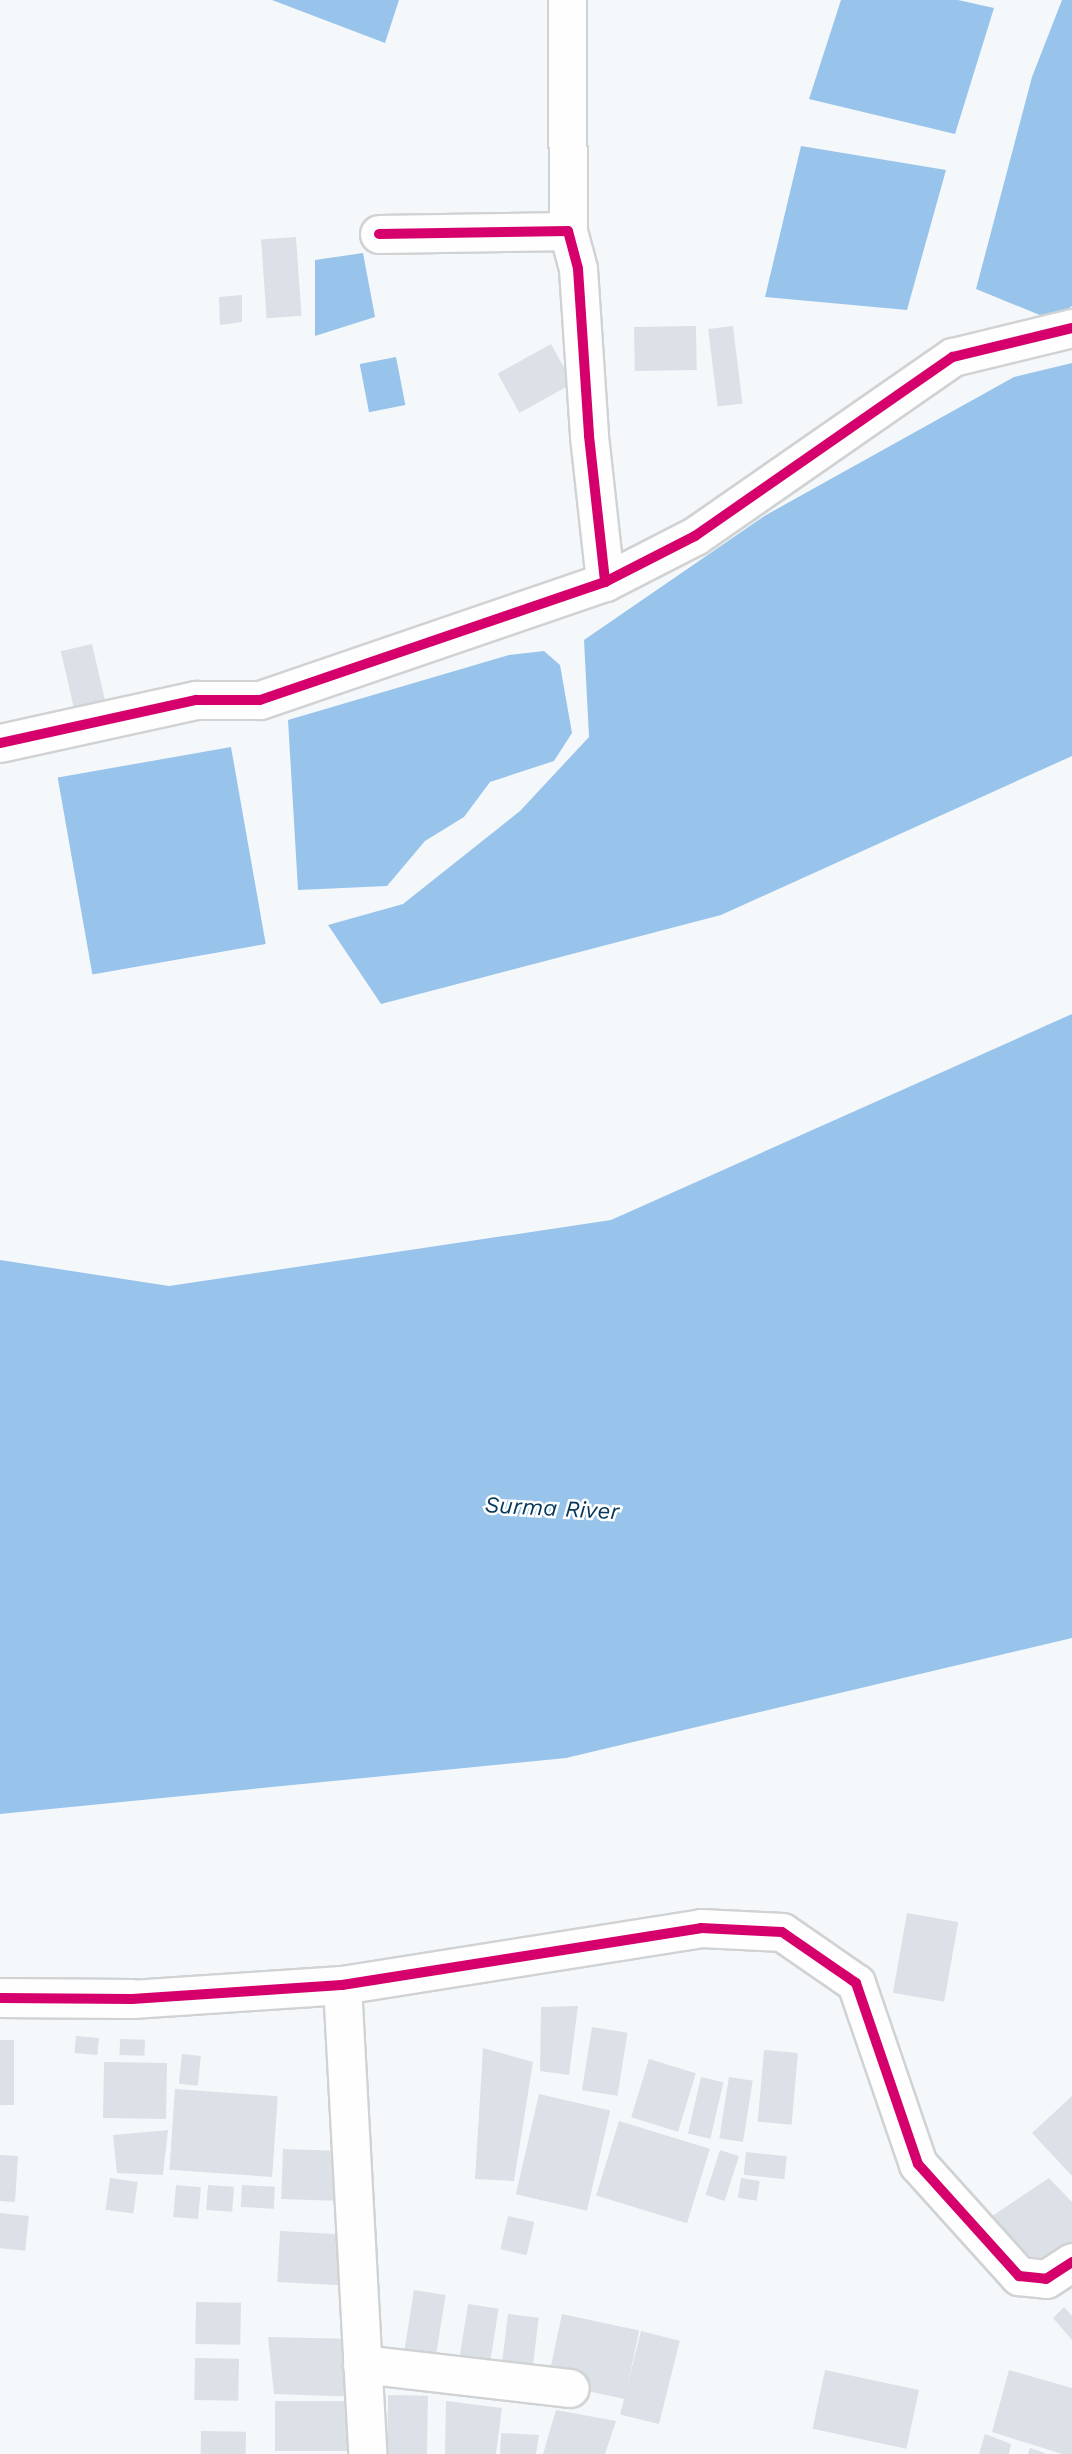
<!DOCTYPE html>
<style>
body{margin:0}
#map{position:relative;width:1072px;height:2454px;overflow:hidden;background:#f5f8fb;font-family:"Work Sans",sans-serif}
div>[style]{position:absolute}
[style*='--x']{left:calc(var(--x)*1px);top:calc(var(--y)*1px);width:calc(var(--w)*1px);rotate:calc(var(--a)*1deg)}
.water>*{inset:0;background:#98c4ec;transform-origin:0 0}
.building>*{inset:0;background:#dbe1e7;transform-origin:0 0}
.roads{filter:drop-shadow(2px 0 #d0d2d4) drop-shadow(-2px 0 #d0d2d4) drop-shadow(0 2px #d0d2d4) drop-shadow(0 -2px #d0d2d4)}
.street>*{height:37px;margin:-18.5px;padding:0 18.5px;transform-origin:18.5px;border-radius:18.5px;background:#fefefe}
.secondary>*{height:38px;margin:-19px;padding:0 19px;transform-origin:19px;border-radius:19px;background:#fefefe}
.cycleway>*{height:10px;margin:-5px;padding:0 5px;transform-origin:5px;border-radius:5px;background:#d6006c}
span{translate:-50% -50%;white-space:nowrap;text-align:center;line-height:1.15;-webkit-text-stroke:5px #fff;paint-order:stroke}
.water-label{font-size:23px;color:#06385c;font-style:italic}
</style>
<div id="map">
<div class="water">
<i style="clip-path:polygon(272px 0,399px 0,385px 43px)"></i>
<i style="clip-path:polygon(841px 0,958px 0,994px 8px,955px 134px,809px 99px)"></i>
<i style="clip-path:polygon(1062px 0,1072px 0,1072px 306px,1052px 320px,976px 289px,1032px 77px)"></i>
<i style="clip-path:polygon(801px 146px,946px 170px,907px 310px,765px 297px)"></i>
<i style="clip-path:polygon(363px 253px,375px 317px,315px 336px,315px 260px)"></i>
<i style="left:396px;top:357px;width:49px;height:37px;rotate:79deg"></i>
<i style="clip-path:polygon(1072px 363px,1072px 756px,721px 915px,381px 1004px,328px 925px,403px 904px,520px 811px,589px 737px,584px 640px,766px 515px,1014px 377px)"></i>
<i style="clip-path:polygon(544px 651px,560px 665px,572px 733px,554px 761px,490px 782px,464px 817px,425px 841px,387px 886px,298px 890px,288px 720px,509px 655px)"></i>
<i style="left:231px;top:747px;width:200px;height:176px;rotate:80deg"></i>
<i style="clip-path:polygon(1072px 1014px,1072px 1638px,566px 1758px,0 1814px,0 1260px,169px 1286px,611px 1220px)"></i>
</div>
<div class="building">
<i style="left:296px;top:237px;width:79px;height:35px;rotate:86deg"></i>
<i style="clip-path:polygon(242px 295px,242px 322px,220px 325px,219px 297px)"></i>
<i style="left:696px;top:326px;width:44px;height:62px;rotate:89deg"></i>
<i style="left:733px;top:326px;width:78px;height:25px;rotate:83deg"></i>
<i style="left:551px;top:344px;width:45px;height:61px;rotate:61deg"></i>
<i style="left:92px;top:644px;width:59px;height:32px;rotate:77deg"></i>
<i style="left:907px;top:1913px;width:52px;height:81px;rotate:10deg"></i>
<i style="clip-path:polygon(578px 2006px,569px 2075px,540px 2071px,541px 2007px)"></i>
<i style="left:592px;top:2027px;width:36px;height:64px;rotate:9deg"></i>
<i style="left:76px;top:2036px;width:23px;height:17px;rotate:5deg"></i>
<i style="left:120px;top:2039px;width:25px;height:16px;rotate:2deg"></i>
<i style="left:0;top:2040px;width:14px;height:65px"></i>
<i style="clip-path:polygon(483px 2048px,533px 2062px,514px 2181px,475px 2179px)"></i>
<i style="left:764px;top:2050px;width:34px;height:72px;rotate:5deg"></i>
<i style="left:182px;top:2054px;width:19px;height:30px;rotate:6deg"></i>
<i style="left:649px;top:2059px;width:49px;height:61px;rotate:17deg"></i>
<i style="left:104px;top:2062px;width:63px;height:56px;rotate:1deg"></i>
<i style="left:701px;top:2077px;width:23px;height:58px;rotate:13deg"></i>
<i style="left:729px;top:2077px;width:24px;height:62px;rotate:9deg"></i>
<i style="left:175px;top:2089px;width:103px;height:81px;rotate:4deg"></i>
<i style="left:539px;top:2094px;width:73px;height:103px;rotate:13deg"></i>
<i style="clip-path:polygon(1072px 2096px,1072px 2176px,1032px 2133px)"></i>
<i style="left:619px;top:2121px;width:95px;height:78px;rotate:17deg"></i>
<i style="clip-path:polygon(168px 2130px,163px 2175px,117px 2173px,113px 2135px)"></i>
<i style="left:283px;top:2149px;width:53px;height:50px;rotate:2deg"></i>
<i style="left:720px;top:2150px;width:20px;height:47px;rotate:18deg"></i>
<i style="left:746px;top:2152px;width:41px;height:23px;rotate:6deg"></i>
<i style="clip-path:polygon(0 2155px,18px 2156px,15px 2202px,0 2201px)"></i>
<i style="left:110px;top:2178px;width:28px;height:32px;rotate:8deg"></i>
<i style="left:741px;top:2178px;width:19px;height:20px;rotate:9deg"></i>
<i style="clip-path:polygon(1049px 2178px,1072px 2202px,1072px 2243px,1041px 2268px,992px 2216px)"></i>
<i style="left:176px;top:2185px;width:25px;height:32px;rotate:5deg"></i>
<i style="left:208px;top:2185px;width:26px;height:25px;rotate:4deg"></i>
<i style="left:242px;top:2185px;width:33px;height:22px;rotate:3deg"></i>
<i style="left:0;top:2213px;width:29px;height:35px;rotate:6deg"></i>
<i style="left:508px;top:2216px;width:27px;height:34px;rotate:13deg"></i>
<i style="left:280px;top:2231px;width:70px;height:51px;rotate:3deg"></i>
<i style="left:414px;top:2290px;width:32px;height:74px;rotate:9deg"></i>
<i style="left:196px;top:2302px;width:45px;height:42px;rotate:1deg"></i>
<i style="left:468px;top:2304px;width:31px;height:74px;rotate:9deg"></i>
<i style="clip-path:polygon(1064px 2307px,1072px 2316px,1072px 2340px,1053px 2318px)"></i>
<i style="left:508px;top:2314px;width:31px;height:73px;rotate:7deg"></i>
<i style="left:562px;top:2314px;width:79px;height:70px;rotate:12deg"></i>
<i style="left:641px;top:2331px;width:40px;height:86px;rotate:14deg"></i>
<i style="clip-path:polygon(268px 2337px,358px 2339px,364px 2397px,274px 2394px)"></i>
<i style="left:195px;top:2358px;width:44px;height:42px;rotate:1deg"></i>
<i style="left:825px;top:2370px;width:96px;height:60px;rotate:12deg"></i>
<i style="clip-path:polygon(1009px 2370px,1072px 2388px,1072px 2454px,1062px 2454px,992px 2432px)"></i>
<i style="left:388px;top:2395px;width:40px;height:59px;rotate:1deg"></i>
<i style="left:275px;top:2401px;width:91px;height:50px"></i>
<i style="clip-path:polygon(446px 2401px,502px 2408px,496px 2454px,445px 2454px)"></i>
<i style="clip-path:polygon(556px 2410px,616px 2421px,605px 2454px,543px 2454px)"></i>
<i style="left:201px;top:2431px;width:45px;height:23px;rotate:1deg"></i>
<i style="clip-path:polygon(501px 2433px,539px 2435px,536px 2454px,500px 2454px)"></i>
<i style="clip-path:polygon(985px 2434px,1011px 2444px,1009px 2454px,979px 2454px)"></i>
<i style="clip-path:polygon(1030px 2448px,1045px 2453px,1045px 2454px,1028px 2454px)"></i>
</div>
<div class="roads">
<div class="street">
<i style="--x:567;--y:0;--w:231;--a:89.8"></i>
<i style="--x:379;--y:234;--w:189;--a:-0.9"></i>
<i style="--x:568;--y:231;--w:39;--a:75"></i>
<i style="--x:578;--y:269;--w:167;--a:86.2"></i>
<i style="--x:589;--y:436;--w:147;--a:83.7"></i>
<i style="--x:0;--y:743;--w:201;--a:-12.4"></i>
<i style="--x:196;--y:700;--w:64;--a:0"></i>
<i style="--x:260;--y:700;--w:365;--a:-18.9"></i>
<i style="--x:605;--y:582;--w:101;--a:-27.1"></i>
<i style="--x:695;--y:536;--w:314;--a:-34.8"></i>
<i style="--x:953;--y:357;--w:122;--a:-13.7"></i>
<i style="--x:342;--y:1985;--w:470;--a:86.9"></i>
<i style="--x:132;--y:1999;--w:210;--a:-3.8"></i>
<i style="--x:342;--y:1985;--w:363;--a:-9"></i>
<i style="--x:701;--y:1928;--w:81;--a:2.8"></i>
<i style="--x:782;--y:1932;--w:90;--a:34.6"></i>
<i style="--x:856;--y:1983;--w:191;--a:71.1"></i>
<i style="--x:918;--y:2164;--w:151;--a:48"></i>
<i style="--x:1019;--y:2276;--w:27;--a:6"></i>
<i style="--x:1046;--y:2279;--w:31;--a:-33"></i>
<i style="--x:362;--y:2364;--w:209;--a:6.6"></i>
</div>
<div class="secondary">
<i style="--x:0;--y:1998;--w:132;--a:0.4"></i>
</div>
</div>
<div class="cycleway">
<i style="--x:379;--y:234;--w:189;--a:-0.9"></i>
<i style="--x:568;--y:231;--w:39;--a:75"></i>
<i style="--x:578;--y:269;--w:167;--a:86.2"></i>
<i style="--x:589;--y:436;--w:147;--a:83.7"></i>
<i style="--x:0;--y:743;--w:201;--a:-12.4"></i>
<i style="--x:196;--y:700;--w:64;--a:0"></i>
<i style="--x:260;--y:700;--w:365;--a:-18.9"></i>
<i style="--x:605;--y:582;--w:101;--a:-27.1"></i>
<i style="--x:695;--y:536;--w:314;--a:-34.8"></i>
<i style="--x:953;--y:357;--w:122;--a:-13.7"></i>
<i style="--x:0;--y:1998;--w:132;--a:0.4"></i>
<i style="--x:132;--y:1999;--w:210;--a:-3.8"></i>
<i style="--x:342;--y:1985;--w:363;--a:-9"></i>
<i style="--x:701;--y:1928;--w:81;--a:2.8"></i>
<i style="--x:782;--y:1932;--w:90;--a:34.6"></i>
<i style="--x:856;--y:1983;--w:191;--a:71.1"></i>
<i style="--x:918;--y:2164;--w:151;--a:48"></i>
<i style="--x:1019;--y:2276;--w:27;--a:6"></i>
<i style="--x:1046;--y:2279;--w:31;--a:-33"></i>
</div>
<div class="water-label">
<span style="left:552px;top:1509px;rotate:3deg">Surma River</span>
</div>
</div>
